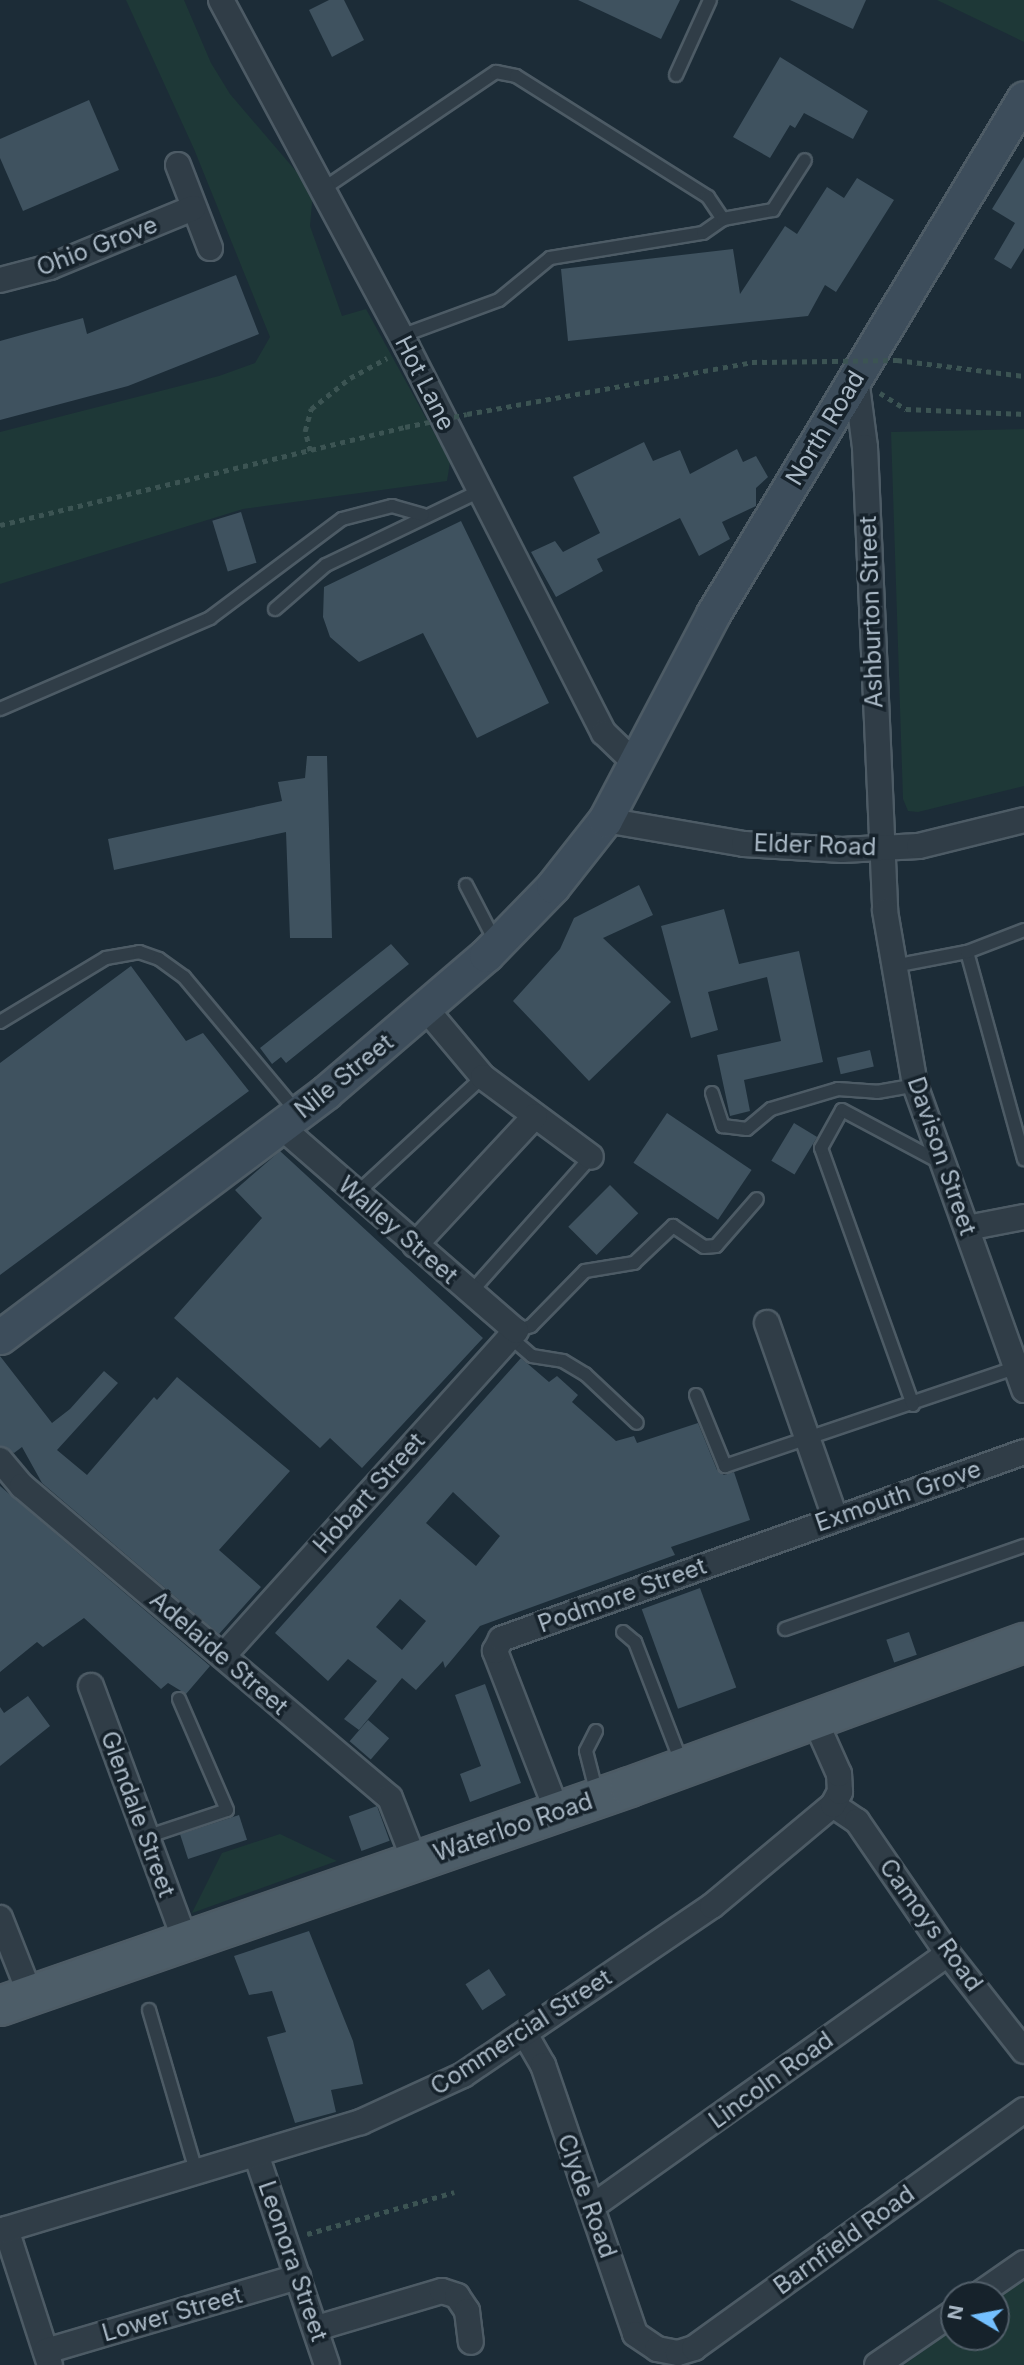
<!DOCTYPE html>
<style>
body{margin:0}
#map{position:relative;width:1024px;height:2365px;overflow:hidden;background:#1c2c37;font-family:Inter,sans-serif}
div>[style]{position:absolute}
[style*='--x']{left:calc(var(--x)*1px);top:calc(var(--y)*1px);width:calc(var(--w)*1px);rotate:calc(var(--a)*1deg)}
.green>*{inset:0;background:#1e3837}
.building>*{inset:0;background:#3f525f;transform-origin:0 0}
.path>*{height:4.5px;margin-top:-2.25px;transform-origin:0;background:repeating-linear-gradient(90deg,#3c5453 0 5px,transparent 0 10px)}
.roads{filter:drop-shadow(2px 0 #4d5b65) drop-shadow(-2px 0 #4d5b65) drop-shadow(0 2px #4d5b65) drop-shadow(0 -2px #4d5b65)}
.lane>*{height:12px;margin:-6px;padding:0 6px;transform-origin:6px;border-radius:6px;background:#303d47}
.street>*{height:24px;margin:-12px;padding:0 12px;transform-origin:12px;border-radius:12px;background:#303d47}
.secondary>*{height:33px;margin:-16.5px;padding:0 16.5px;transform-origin:16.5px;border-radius:16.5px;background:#3d4d5b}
.primary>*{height:38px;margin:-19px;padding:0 19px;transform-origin:19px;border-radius:19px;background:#4d5d68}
.path-bridge>*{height:4.5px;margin-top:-2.25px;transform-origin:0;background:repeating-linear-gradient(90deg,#3c5453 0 5px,transparent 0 10px)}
span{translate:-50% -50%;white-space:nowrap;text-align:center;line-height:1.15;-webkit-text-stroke:7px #16222b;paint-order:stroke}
.street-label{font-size:24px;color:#a9b8c5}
.north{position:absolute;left:940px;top:2281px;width:70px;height:70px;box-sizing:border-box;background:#16222b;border:2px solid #515e69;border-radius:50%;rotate:280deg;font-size:19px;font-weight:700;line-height:28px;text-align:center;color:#a9b8c5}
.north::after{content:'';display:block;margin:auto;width:24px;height:32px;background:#74c0ff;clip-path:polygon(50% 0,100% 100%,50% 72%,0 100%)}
</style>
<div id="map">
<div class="green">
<i style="clip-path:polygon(126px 0,184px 0,211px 63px,230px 94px,313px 191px,310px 226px,342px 316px,366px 309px,450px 462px,447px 481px,243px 509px,0 584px,0 432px,219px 376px,255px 363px,270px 337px,194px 149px)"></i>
<i style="clip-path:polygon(937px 0,1024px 0,1024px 42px)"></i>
<i style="clip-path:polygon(1024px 429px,1024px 786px,918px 812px,908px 811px,903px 799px,891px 432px)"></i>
<i style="clip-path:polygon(280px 1834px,337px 1861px,192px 1913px,222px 1853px)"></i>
<i style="clip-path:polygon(1024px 2279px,1024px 2365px,904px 2365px,954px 2329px,954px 2337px,996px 2337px,996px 2299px)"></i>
</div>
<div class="building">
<i style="clip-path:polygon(329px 0,344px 0,364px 40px,332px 57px,309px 10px)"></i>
<i style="clip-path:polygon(578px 0,680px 0,661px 39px)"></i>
<i style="clip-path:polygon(790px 0,866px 0,853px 29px)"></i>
<i style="clip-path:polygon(780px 57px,868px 111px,853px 139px,804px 113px,795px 128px,790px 125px,770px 158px,733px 137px)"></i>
<i style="clip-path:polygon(89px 100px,119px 170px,23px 211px,0 158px,0 139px)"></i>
<i style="clip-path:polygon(1024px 157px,1024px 248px,1011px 269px,994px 259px,1015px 223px,992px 209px)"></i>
<i style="clip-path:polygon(857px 178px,894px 200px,836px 292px,825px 285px,808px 316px,568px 341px,561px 269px,733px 249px,740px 294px,785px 226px,797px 234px,827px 187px,844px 198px)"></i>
<i style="clip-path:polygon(236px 275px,259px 334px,128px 386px,0 420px,0 341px,83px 318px,87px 334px)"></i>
<i style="clip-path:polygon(644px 442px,653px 461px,680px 450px,690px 474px,737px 449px,743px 462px,756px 456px,768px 477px,756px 488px,756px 506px,722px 522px,730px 539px,699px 556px,680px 518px,597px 559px,603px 571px,556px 597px,531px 552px,555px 541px,563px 552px,600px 533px,573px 477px)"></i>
<i style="left:241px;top:512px;width:53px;height:30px;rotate:73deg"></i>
<i style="clip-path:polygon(461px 521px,549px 703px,477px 738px,423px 633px,359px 662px,330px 637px,323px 617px,324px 587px)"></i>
<i style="clip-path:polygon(307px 756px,327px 756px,332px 938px,290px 938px,286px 832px,114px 870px,108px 839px,282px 801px,278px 782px,305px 778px)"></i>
<i style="clip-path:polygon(639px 885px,653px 915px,603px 938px,671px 1002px,589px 1081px,513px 1001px,560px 949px,574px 918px)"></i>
<i style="clip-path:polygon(724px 909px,739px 964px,799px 951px,823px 1062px,744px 1080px,750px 1111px,730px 1116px,717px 1055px,781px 1041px,767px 977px,708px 992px,718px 1030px,691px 1038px,661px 926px)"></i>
<i style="clip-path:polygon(391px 944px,409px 964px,286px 1063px,281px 1057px,272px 1064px,260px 1048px)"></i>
<i style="clip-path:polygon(131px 966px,186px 1041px,203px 1033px,249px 1091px,0 1275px,0 1063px)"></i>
<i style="left:870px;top:1050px;width:17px;height:34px;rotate:77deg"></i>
<i style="left:667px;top:1113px;width:102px;height:60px;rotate:34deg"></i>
<i style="left:794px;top:1123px;width:27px;height:44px;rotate:31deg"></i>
<i style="clip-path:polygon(280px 1151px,483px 1338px,362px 1468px,330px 1438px,320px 1448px,174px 1318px,262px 1218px,235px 1190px)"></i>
<i style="left:610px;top:1185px;width:40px;height:59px;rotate:45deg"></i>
<i style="clip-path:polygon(0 1356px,52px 1423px,70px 1409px,104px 1371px,118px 1383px,57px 1450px,87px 1475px,154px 1397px,157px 1400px,177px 1377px,290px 1471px,219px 1550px,261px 1587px,219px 1634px,42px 1483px,22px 1447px,14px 1453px,0 1446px)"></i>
<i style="clip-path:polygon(evenodd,521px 1358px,549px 1382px,557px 1376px,578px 1395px,572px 1402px,616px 1441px,634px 1436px,637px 1443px,698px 1423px,717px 1470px,724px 1475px,734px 1472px,750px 1520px,671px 1547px,675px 1555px,480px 1626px,445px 1668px,443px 1661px,416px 1690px,402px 1678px,359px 1730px,344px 1719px,377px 1681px,348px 1659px,328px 1681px,275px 1633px,521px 1358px,453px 1492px,500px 1536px,476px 1566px,426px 1523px,453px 1492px,521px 1358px,400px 1599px,426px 1621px,402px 1650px,376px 1627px,400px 1599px)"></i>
<i style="clip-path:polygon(0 1486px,210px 1666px,186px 1694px,168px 1683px,161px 1689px,84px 1618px,43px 1647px,37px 1642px,0 1672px)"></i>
<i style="left:700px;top:1588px;width:106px;height:62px;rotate:70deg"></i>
<i style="left:909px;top:1632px;width:24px;height:24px;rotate:71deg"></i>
<i style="clip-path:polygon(485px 1684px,521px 1783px,470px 1802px,460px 1774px,481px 1766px,455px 1695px)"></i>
<i style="clip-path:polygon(28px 1696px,50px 1726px,0 1766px,0 1707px,4px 1713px)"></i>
<i style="left:368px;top:1720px;width:28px;height:28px;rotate:41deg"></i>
<i style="left:377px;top:1806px;width:37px;height:30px;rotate:70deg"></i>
<i style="left:239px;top:1815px;width:26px;height:62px;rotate:72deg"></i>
<i style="clip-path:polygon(309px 1931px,353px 2041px,363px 2084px,331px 2090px,336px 2112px,295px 2123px,267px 2037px,286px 2032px,272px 1991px,249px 1995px,234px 1956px)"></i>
<i style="left:489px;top:1969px;width:31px;height:28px;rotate:57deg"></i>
</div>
<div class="path">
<i style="--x:897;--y:360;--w:128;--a:7.2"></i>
<i style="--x:880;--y:393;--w:31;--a:32"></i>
<i style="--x:906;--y:409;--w:118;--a:2.4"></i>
<i style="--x:467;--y:414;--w:290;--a:-10.3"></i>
<i style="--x:752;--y:362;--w:81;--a:-0.7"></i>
<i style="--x:310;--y:451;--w:21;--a:-104"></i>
<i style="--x:305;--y:431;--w:23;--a:-75"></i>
<i style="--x:311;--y:409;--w:50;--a:-38.5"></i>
<i style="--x:350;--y:378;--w:42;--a:-28.4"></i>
<i style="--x:0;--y:525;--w:417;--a:-13.6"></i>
<i style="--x:307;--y:2234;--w:153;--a:-15.9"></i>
</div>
<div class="roads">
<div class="lane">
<i style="--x:676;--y:75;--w:82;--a:-65.6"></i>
<i style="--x:323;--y:189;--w:209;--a:-34.1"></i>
<i style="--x:496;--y:72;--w:20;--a:11"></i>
<i style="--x:516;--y:76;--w:227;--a:32.2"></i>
<i style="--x:708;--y:197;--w:27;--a:56"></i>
<i style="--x:401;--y:336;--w:104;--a:-20.2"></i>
<i style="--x:499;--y:300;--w:66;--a:-39.5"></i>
<i style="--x:550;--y:258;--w:155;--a:-9.3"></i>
<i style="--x:703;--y:233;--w:24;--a:-35"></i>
<i style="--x:723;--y:219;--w:51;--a:-10.2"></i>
<i style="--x:773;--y:210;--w:59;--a:-57.4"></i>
<i style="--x:275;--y:609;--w:67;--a:-40.8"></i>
<i style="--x:326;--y:565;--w:171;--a:-25.7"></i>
<i style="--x:0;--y:709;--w:229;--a:-23.4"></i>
<i style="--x:210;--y:618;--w:165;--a:-36.9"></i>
<i style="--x:342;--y:519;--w:52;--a:-14.6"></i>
<i style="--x:392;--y:506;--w:32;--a:16"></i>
<i style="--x:466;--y:885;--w:63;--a:62.6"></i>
<i style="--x:967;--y:952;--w:215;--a:74.6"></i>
<i style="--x:894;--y:966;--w:74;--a:-10.9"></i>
<i style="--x:967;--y:952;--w:61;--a:-21.1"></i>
<i style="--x:0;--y:1022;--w:124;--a:-31.1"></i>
<i style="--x:106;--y:958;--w:34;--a:-10"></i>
<i style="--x:139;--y:952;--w:21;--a:19"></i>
<i style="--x:159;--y:959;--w:31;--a:36"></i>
<i style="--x:184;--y:977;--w:175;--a:50.1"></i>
<i style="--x:712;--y:1093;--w:35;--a:72"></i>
<i style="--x:723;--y:1126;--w:24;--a:7"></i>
<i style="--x:747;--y:1129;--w:31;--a:-40"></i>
<i style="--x:771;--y:1109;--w:70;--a:-16.6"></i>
<i style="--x:838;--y:1089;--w:39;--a:4"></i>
<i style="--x:877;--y:1092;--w:39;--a:-10"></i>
<i style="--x:356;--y:1194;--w:173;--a:-42.7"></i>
<i style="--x:470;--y:1293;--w:182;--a:-48.3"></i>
<i style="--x:516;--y:1331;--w:16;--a:-18"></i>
<i style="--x:531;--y:1326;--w:77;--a:-45.5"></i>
<i style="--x:585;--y:1271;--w:50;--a:-9.3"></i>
<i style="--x:634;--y:1263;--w:54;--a:-43.5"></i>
<i style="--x:673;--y:1226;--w:37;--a:34"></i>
<i style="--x:704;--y:1247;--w:12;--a:-5"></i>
<i style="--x:716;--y:1246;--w:62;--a:-48.9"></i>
<i style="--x:510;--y:1337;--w:29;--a:41"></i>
<i style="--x:532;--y:1356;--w:31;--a:9"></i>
<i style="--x:563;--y:1361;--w:26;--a:31"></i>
<i style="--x:585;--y:1374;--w:71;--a:43.3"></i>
<i style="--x:696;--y:1395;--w:77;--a:67.8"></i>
<i style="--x:725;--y:1466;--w:308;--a:-18.7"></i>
<i style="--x:913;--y:1405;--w:273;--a:-109.7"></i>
<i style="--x:821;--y:1148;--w:43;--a:-61.1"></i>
<i style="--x:842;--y:1110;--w:111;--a:28"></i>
<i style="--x:785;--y:1629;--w:253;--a:-19.2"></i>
<i style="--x:623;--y:1632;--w:16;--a:40"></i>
<i style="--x:635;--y:1642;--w:131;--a:68.9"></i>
<i style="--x:596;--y:1731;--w:22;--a:117"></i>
<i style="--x:586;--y:1751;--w:44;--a:75.7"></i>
<i style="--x:146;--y:1837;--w:85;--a:-18.4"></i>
<i style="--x:227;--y:1810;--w:121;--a:-113.4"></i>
<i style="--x:149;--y:2010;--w:171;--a:73.7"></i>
</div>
<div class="street">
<i style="--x:221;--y:0;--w:394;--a:61.8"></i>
<i style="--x:407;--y:347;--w:433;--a:63"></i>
<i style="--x:604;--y:733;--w:40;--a:44"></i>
<i style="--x:178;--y:165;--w:89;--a:68.9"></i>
<i style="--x:0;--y:280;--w:52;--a:-14.6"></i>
<i style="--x:50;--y:267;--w:155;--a:-22.4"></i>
<i style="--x:856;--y:378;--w:70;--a:82.6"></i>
<i style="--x:865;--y:447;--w:464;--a:87.5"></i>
<i style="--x:885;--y:911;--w:177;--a:80.2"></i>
<i style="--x:915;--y:1085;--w:324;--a:70.3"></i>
<i style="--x:605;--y:820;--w:141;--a:9.8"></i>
<i style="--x:744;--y:844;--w:98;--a:3.5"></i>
<i style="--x:842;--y:850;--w:77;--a:-3"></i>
<i style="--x:919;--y:846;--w:108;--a:-13.9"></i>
<i style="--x:426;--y:1009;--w:89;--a:50"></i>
<i style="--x:483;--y:1077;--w:134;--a:36.5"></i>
<i style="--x:967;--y:1228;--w:58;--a:-10.9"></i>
<i style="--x:415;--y:1245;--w:176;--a:-47.1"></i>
<i style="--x:767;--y:1323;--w:206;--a:70.7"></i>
<i style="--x:0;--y:1460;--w:34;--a:50"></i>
<i style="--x:22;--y:1486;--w:482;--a:40.3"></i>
<i style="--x:390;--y:1798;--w:69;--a:68.7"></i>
<i style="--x:223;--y:1656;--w:438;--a:-48"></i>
<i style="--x:516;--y:1331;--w:311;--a:-139"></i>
<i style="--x:91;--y:1686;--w:274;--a:69.7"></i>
<i style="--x:833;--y:1805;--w:29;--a:34"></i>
<i style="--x:857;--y:1821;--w:161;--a:55.6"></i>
<i style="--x:948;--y:1954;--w:123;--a:51.9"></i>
<i style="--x:557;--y:1811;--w:172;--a:-111.2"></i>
<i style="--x:495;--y:1651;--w:13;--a:-63"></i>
<i style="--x:501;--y:1639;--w:555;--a:-19.67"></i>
<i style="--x:0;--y:1918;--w:82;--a:68.5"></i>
<i style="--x:525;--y:2034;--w:36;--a:60"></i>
<i style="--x:543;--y:2065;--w:284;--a:71.1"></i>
<i style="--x:635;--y:2334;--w:27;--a:34"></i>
<i style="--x:657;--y:2349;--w:21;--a:11"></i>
<i style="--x:678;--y:2353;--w:17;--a:-17"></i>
<i style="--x:694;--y:2348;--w:407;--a:-35.8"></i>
<i style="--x:257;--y:2157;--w:219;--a:71.4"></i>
<i style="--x:593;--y:2206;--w:435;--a:-35.4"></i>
<i style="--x:6;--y:2229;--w:143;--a:72.1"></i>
<i style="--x:0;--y:2231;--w:377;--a:-16.8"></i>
<i style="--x:361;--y:2122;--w:112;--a:-24.7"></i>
<i style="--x:463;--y:2075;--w:301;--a:-34.2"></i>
<i style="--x:712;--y:1906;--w:158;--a:-39.9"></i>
<i style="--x:833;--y:1805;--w:15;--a:-62"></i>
<i style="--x:840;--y:1792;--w:18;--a:-93"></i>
<i style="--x:839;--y:1774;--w:59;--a:-114"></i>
<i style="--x:978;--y:2295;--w:56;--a:-34.8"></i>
<i style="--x:317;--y:2328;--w:130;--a:-16.5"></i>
<i style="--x:442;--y:2291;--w:16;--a:18"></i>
<i style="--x:457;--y:2296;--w:18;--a:56"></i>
<i style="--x:467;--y:2311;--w:31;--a:83"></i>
<i style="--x:46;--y:2351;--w:263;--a:-16.4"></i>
<i style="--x:877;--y:2365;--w:93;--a:-34.5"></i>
</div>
<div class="secondary">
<i style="--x:0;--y:1337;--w:408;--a:-36.9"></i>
<i style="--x:326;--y:1092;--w:211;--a:-40.6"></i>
<i style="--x:486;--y:955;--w:96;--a:-45.8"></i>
<i style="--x:553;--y:886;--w:84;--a:-51.8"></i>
<i style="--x:605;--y:820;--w:233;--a:-62.3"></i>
<i style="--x:713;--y:614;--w:602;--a:-58.92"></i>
</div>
<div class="primary">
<i style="--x:0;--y:2006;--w:667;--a:-19.17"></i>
<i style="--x:630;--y:1787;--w:419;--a:-20.1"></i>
</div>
</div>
<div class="path-bridge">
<i style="--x:833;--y:361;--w:64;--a:-0.9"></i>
<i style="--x:405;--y:427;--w:63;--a:-11.8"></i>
</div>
<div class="street-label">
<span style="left:97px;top:246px;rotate:-21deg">Ohio Grove</span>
<span style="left:425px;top:383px;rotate:63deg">Hot Lane</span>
<span style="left:825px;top:428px;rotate:-59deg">North Road</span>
<span style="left:871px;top:612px;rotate:-92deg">Ashburton Street</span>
<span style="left:815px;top:845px;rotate:2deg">Elder Road</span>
<span style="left:344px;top:1076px;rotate:-39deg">Nile Street</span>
<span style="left:942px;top:1156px;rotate:71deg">Davison Street</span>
<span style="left:398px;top:1230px;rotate:41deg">Walley Street</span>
<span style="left:369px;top:1493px;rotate:-48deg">Hobart Street</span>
<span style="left:898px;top:1496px;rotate:-19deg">Exmouth Grove</span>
<span style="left:622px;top:1595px;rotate:-20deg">Podmore Street</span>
<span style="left:219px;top:1653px;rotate:41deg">Adelaide Street</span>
<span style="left:138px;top:1814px;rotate:70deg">Glendale Street</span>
<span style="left:513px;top:1827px;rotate:-19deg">Waterloo Road</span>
<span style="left:931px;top:1925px;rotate:54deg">Camoys Road</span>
<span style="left:521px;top:2032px;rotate:-33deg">Commercial Street</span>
<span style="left:771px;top:2080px;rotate:-36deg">Lincoln Road</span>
<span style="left:587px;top:2196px;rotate:70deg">Clyde Road</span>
<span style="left:844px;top:2240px;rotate:-36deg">Barnfield Road</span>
<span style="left:293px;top:2261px;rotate:71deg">Leonora Street</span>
<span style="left:172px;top:2314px;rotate:-16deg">Lower Street</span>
</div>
<div class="north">N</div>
</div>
